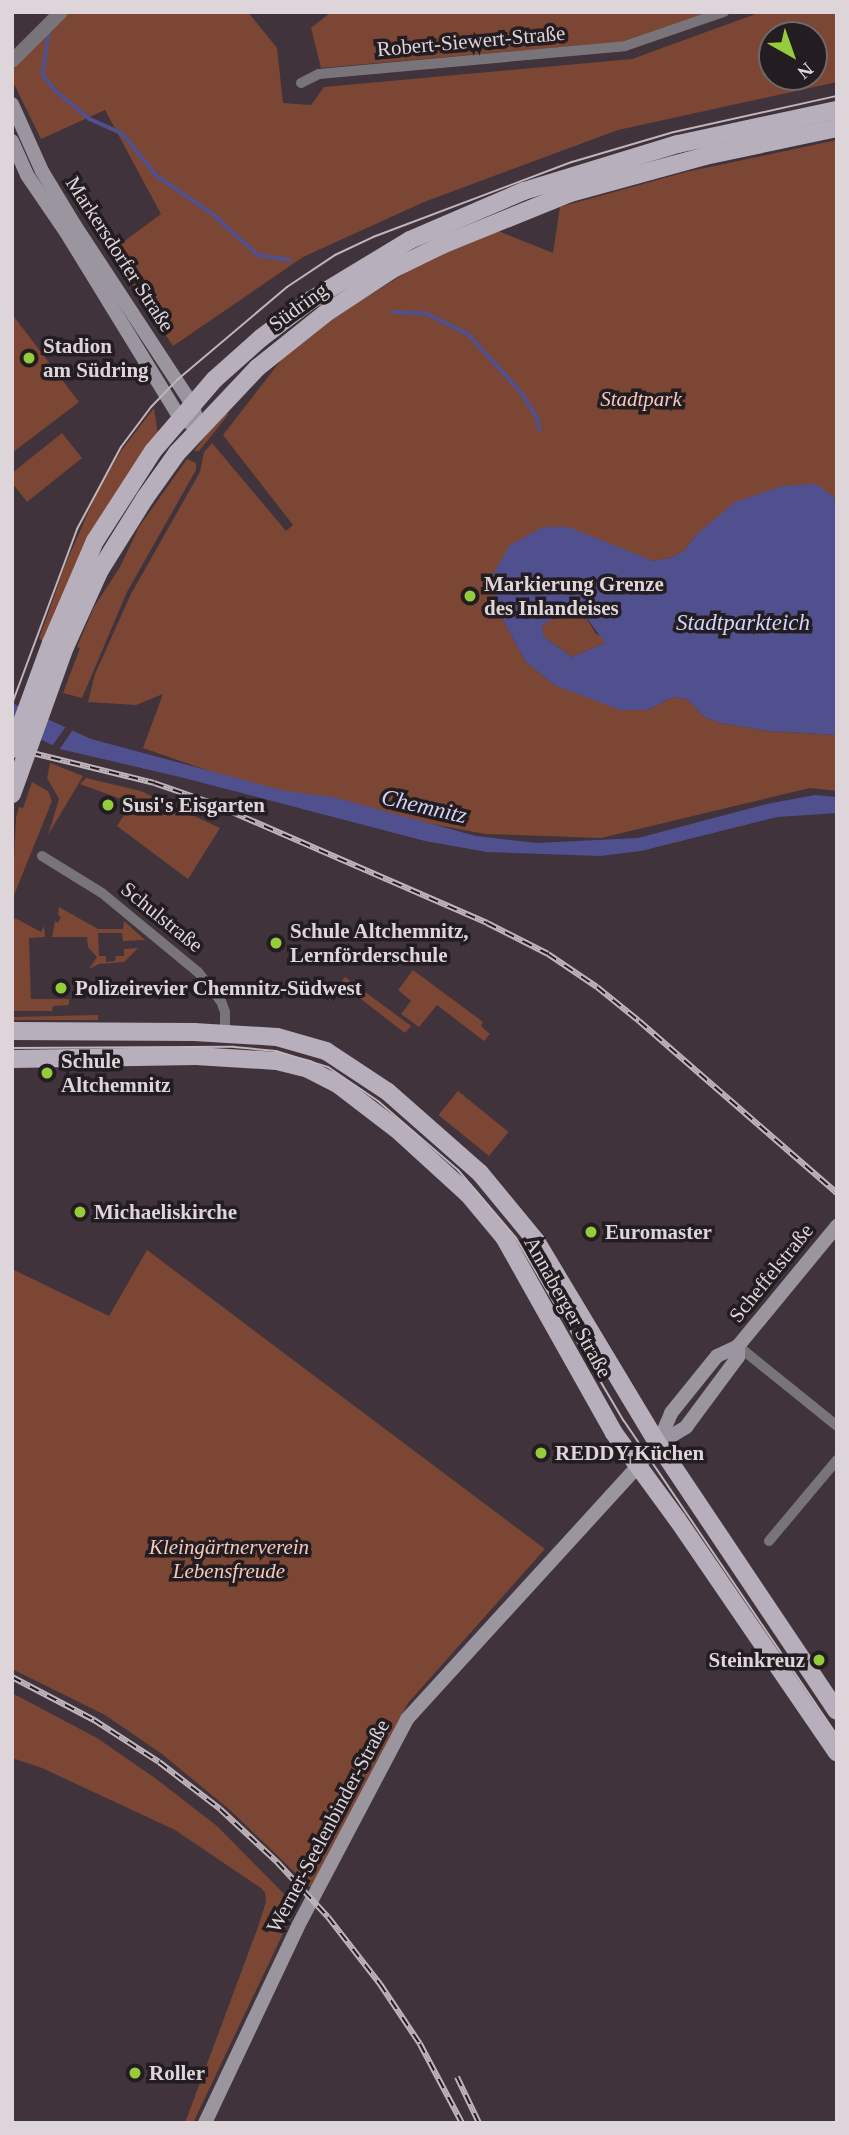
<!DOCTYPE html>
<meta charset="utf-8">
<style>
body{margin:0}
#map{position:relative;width:849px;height:2135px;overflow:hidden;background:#41333b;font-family:Georgia,serif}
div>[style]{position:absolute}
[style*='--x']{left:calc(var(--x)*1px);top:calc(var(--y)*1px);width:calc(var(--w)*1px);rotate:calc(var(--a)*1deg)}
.green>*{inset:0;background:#7b4633;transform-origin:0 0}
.water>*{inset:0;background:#50508f}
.pier>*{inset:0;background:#41333b}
.stream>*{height:3.5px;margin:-1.75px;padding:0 1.75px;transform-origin:1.75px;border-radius:1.75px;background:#50508f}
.minor>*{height:10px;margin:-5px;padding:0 5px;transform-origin:5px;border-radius:5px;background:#78747a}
.tertiary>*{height:14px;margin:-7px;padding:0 7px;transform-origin:7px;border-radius:7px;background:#78747a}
.secondary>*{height:14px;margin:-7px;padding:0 7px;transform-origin:7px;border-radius:7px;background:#9b95a0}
.primary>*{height:18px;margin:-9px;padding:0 9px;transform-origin:9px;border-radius:9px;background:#b7afbc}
.tram>*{height:2px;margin:-1px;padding:0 1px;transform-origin:1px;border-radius:1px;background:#bfb5bb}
.rail>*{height:6px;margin-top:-3px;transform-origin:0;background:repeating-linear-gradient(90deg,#231d21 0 10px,#bfb5bb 0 20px);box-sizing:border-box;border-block:2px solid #bfb5bb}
.primary-bridge>*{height:18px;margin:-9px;padding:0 9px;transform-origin:9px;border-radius:9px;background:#b7afbc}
.dots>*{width:19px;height:19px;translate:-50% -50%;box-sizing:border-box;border:4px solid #231d21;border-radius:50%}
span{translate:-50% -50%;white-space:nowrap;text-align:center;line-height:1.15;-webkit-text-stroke:7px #231d21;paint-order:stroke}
.street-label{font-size:21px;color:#ded5da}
.poi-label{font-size:21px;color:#ded5da;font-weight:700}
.left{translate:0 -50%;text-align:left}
.right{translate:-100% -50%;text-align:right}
.park-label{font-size:21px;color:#f5cabc;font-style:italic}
.water-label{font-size:23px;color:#d2d5fb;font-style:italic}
.frame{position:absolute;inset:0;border:14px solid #ded5da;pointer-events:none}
.north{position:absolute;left:758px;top:21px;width:70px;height:70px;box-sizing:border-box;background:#231d21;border:2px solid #6e676b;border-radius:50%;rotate:140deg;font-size:19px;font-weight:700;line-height:28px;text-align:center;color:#ded5da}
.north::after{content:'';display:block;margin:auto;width:24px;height:32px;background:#95cc3b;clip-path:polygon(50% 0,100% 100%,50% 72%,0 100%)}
</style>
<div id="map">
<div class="green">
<i style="clip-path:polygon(evenodd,69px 12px,248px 12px,277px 48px,283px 103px,311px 105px,324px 87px,632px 59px,761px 12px,837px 12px,837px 82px,618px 130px,424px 202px,303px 257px,173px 346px,111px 251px,161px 214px,105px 110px,41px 139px,12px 80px,12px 71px,69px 12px,772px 35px,814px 35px,814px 77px,772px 77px,772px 35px)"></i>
<i style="clip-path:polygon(331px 12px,709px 12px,621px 42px,321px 68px,311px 28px)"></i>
<i style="clip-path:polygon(837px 140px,837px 512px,834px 497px,697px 534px,684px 551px,670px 558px,653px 561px,633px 554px,497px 609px,525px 661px,554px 685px,648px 710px,673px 697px,687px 699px,704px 717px,720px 723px,768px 731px,837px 735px,837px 791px,810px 788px,601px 838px,485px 834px,281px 796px,143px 748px,163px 694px,136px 705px,88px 702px,95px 674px,131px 594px,200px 472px,204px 452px,212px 443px,286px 531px,293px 525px,223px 435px,282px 359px,331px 319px,423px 262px,498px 231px,553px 253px,560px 207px,686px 172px)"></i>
<i style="clip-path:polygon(12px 314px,79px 402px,12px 453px)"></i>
<i style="clip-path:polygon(154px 408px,158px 435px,46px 641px,39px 639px,64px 568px,97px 492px,121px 451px)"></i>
<i style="clip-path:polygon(226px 410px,228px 415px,199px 451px,194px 451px)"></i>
<i style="clip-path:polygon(62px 433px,82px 458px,27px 502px,12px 483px,12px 473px)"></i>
<i style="clip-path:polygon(187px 459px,196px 463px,196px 470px,127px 592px,82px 698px,63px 693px,80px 648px,77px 647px,94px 607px,120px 567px,139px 527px)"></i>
<i style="clip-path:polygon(577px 609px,584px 614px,596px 634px,603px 637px,605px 643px,572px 657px,544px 637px,541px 625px,568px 610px)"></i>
<i style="clip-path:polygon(50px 763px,83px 776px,48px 835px,59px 799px,47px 778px)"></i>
<i style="clip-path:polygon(86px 778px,141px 791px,220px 828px,188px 879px,117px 826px,132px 803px,80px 784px)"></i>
<i style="clip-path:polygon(32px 782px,48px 791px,52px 801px,12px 900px,16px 817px,19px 807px,23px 808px)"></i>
<i style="clip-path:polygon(59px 907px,98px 929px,123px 929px,124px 921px,145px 940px,123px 941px,122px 933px,98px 933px,99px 956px,106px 956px,106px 962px,115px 961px,116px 956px,124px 956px,124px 949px,138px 948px,124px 962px,99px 964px,89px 969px,97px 957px,88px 947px,87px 937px,52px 937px,55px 921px,58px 923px,61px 917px,58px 915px)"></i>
<i style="clip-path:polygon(15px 918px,41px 932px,44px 926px,45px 937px,29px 938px,31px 999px,69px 999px,69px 1005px,53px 1006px,52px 1011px,12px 1011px,12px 926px)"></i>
<i style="clip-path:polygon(413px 970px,483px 1022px,481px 1026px,490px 1034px,484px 1041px,437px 1005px,419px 1027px,401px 1014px,411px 1001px,398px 990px)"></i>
<i style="clip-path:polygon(345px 977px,411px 1026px,405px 1033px,340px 983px)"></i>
<i style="clip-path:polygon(98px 1015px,98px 1020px,12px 1020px,12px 1017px)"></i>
<i style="left:458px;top:1091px;width:65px;height:31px;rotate:39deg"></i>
<i style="clip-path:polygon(147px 1250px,545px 1549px,408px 1703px,311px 1888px,230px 1810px,162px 1754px,105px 1715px,12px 1669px,12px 1269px,109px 1316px)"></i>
<i style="clip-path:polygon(12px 1693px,97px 1738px,155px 1778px,217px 1826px,296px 1906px,193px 2123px,185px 2123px,258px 1927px,266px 1902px,265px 1893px,261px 1888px,175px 1830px,42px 1768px,12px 1758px)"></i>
</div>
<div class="water">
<i style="clip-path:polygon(evenodd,816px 484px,834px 497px,837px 512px,837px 735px,768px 731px,720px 723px,704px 717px,687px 699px,673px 697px,648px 710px,620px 710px,554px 685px,525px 661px,497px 609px,492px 576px,510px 545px,543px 527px,569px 527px,653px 561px,670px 558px,684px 551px,697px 534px,735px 502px,783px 486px,816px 484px,577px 609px,584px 614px,605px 643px,572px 657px,544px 637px,542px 625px,568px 610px,577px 609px)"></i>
<i style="clip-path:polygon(12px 703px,91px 739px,285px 791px,333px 797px,476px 836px,537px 843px,638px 838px,767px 804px,815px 795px,837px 797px,837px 813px,777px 817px,641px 851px,600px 856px,487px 852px,425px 841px,180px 777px,60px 749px,12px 725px)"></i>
</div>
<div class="pier">
<i style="clip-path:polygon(67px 725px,74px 728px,59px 750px,52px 746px)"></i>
</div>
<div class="stream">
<i style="--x:49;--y:33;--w:42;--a:98.1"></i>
<i style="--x:43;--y:75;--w:21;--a:51"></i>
<i style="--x:56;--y:91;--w:44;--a:39.5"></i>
<i style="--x:90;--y:119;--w:36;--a:24"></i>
<i style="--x:123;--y:134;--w:54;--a:51"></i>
<i style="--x:157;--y:176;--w:68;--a:34.2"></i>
<i style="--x:213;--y:214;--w:61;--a:42.3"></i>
<i style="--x:258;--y:255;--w:32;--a:9"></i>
<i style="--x:393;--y:312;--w:34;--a:3"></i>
<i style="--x:427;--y:314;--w:46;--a:26"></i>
<i style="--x:468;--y:334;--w:80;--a:47.5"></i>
<i style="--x:522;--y:393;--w:31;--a:59"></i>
<i style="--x:538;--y:420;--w:10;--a:79"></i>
</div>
<div class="minor">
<i style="--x:301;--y:83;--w:20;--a:-27"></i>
<i style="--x:319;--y:74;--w:307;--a:-5.2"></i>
<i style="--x:625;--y:46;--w:105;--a:-19"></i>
<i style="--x:42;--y:856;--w:70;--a:31.7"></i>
<i style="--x:102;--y:893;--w:124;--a:39.5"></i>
<i style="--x:198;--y:972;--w:37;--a:52"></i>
<i style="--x:221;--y:1001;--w:12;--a:70"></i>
<i style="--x:225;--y:1012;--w:21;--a:90"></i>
<i style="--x:738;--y:1346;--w:127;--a:38.9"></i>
<i style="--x:769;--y:1541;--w:106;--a:-50"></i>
</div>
<div class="tertiary">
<i style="--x:12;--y:61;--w:69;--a:-45"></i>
</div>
<div class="secondary">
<i style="--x:12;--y:104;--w:73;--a:65.9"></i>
<i style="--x:42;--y:171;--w:62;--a:58.9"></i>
<i style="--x:74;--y:224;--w:215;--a:56.8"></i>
<i style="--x:192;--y:404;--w:14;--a:73"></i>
<i style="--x:196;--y:417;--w:17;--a:97"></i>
<i style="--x:12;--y:141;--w:37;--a:66"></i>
<i style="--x:27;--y:175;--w:69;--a:55.6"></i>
<i style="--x:66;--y:232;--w:218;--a:58.5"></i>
<i style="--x:180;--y:418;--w:11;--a:27"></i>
<i style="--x:658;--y:1444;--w:34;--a:-67"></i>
<i style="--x:671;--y:1413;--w:73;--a:-51.1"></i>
<i style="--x:717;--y:1356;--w:23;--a:-25"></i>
<i style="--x:738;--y:1346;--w:156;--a:-50.5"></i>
<i style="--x:205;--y:2123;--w:216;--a:-64.7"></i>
<i style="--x:297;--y:1928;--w:236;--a:-62.2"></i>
<i style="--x:407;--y:1719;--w:372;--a:-47.6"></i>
<i style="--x:658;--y:1444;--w:33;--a:-31"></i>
<i style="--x:686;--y:1427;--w:87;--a:-53.4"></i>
<i style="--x:738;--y:1357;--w:11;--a:-90"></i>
</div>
<div class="primary">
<i style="--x:51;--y:643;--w:111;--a:-66.7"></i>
<i style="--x:95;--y:541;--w:107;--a:-57.2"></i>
<i style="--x:153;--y:451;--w:95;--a:-49.3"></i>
<i style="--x:215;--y:379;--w:62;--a:-41.7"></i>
<i style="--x:261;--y:338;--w:63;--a:-37.2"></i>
<i style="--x:311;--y:300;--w:116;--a:-31.2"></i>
<i style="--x:410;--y:240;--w:124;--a:-23.3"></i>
<i style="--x:524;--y:191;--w:161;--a:-17"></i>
<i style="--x:678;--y:144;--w:163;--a:-12.1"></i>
<i style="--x:65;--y:647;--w:85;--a:-65.6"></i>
<i style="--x:100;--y:570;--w:85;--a:-58"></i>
<i style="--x:145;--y:498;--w:55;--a:-54.6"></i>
<i style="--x:177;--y:453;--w:117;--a:-46.7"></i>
<i style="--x:257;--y:368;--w:88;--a:-38.6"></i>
<i style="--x:326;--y:313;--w:80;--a:-33.3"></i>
<i style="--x:393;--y:269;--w:55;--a:-26.1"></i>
<i style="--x:442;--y:245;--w:138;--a:-22.1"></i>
<i style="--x:570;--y:193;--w:140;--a:-15.3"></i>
<i style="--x:705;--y:156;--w:135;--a:-12"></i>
<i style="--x:12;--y:1031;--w:182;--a:0.3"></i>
<i style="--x:194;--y:1032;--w:83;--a:3.4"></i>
<i style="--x:277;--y:1037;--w:51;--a:15.9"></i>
<i style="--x:326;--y:1051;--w:74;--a:33.5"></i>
<i style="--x:388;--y:1092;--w:123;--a:41.4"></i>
<i style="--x:480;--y:1173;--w:88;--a:50.5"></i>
<i style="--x:536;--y:1241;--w:237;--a:59"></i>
<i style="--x:658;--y:1444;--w:321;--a:56.2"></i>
<i style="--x:12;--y:1059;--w:184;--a:-0.9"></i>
<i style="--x:196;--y:1056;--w:81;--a:3.5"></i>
<i style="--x:277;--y:1061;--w:32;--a:14"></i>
<i style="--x:308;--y:1069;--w:35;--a:27"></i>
<i style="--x:339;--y:1085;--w:77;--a:37.6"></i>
<i style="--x:400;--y:1132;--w:92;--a:42.4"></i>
<i style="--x:468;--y:1194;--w:56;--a:50.1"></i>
<i style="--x:504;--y:1237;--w:225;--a:60.7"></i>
<i style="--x:614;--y:1433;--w:107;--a:53.8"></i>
<i style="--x:677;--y:1519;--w:283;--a:55.6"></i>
</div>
<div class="tram">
<i style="--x:12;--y:704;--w:187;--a:-69.6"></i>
<i style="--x:77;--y:529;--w:93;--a:-61.8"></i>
<i style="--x:121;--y:447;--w:50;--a:-53.1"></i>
<i style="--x:151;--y:407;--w:37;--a:-46"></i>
<i style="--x:177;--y:380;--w:144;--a:-40.2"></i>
<i style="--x:287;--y:287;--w:58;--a:-33.7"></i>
<i style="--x:335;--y:255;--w:42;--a:-25.3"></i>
<i style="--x:373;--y:237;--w:213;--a:-20.7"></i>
<i style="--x:572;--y:162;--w:106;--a:-16.4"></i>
<i style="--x:674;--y:132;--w:167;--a:-12.5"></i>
<i style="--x:12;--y:1048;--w:222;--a:-0.3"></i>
<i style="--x:234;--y:1047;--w:42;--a:5.4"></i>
<i style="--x:276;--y:1051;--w:54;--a:17.1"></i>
<i style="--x:328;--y:1067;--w:60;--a:34.2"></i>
<i style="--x:378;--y:1101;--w:106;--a:40.8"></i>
<i style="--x:458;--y:1170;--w:89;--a:49.5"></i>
<i style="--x:516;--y:1238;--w:212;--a:59.5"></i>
<i style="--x:624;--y:1421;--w:380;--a:55.9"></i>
</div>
<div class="rail">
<i style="--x:12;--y:748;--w:146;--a:13.8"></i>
<i style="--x:154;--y:783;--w:58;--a:19.1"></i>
<i style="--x:209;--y:802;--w:303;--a:23.5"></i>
<i style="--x:487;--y:923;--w:68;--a:26.9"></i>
<i style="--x:548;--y:954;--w:59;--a:34"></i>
<i style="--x:597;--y:987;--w:54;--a:39"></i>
<i style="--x:639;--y:1021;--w:262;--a:41"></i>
<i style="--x:12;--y:1677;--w:93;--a:27.7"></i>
<i style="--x:94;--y:1720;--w:77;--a:32.9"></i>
<i style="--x:159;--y:1762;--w:77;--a:37.6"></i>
<i style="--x:220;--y:1809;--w:78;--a:42.9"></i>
<i style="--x:277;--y:1862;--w:75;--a:47.2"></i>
<i style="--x:328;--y:1917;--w:85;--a:52.2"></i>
<i style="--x:380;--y:1984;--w:72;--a:56.3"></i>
<i style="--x:420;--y:2044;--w:89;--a:62"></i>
<i style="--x:457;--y:2077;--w:51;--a:64.4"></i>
</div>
<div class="primary-bridge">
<i style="--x:12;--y:749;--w:113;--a:-69.8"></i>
<i style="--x:12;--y:794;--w:156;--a:-70.2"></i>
</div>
<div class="dots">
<i style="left:29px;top:358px;background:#95cc3b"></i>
<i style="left:470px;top:596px;background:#95cc3b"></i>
<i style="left:108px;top:805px;background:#95cc3b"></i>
<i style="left:276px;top:943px;background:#95cc3b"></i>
<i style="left:61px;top:988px;background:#95cc3b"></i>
<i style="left:47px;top:1073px;background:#95cc3b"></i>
<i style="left:80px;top:1212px;background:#95cc3b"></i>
<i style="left:591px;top:1232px;background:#95cc3b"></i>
<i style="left:541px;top:1453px;background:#95cc3b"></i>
<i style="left:819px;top:1660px;background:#95cc3b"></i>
<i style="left:135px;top:2073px;background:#95cc3b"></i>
</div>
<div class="street-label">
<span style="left:471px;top:41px;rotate:-5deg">Robert-Siewert-Straße</span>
<span style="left:120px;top:254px;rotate:57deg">Markersdorfer Straße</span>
<span style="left:298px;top:307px;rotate:-36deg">Südring</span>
<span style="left:162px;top:917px;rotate:39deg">Schulstraße</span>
<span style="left:771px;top:1273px;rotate:-51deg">Scheffelstraße</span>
<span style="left:568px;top:1307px;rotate:61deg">Annaberger Straße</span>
<span style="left:328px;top:1826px;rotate:-62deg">Werner-Seelenbinder-Straße</span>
</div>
<div class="poi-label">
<span class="left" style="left:43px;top:358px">Stadion<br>am Südring</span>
<span class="left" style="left:484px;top:596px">Markierung Grenze<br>des Inlandeises</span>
<span class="left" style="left:122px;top:805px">Susi's Eisgarten</span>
<span class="left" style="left:290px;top:943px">Schule Altchemnitz,<br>Lernförderschule</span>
<span class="left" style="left:75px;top:988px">Polizeirevier Chemnitz-Südwest</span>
<span class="left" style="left:61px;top:1073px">Schule<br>Altchemnitz</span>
<span class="left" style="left:94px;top:1212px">Michaeliskirche</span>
<span class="left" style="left:605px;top:1232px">Euromaster</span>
<span class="left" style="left:555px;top:1453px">REDDY Küchen</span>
<span class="right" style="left:805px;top:1660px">Steinkreuz</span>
<span class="left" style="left:149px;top:2073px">Roller</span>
</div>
<div class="park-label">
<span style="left:641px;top:399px">Stadtpark</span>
<span style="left:229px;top:1559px">Kleingärtnerverein<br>Lebensfreude</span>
</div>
<div class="water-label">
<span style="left:743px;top:623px">Stadtparkteich</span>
<span style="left:424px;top:807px;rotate:13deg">Chemnitz</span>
</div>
<div class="frame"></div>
<div class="north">N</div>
</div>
